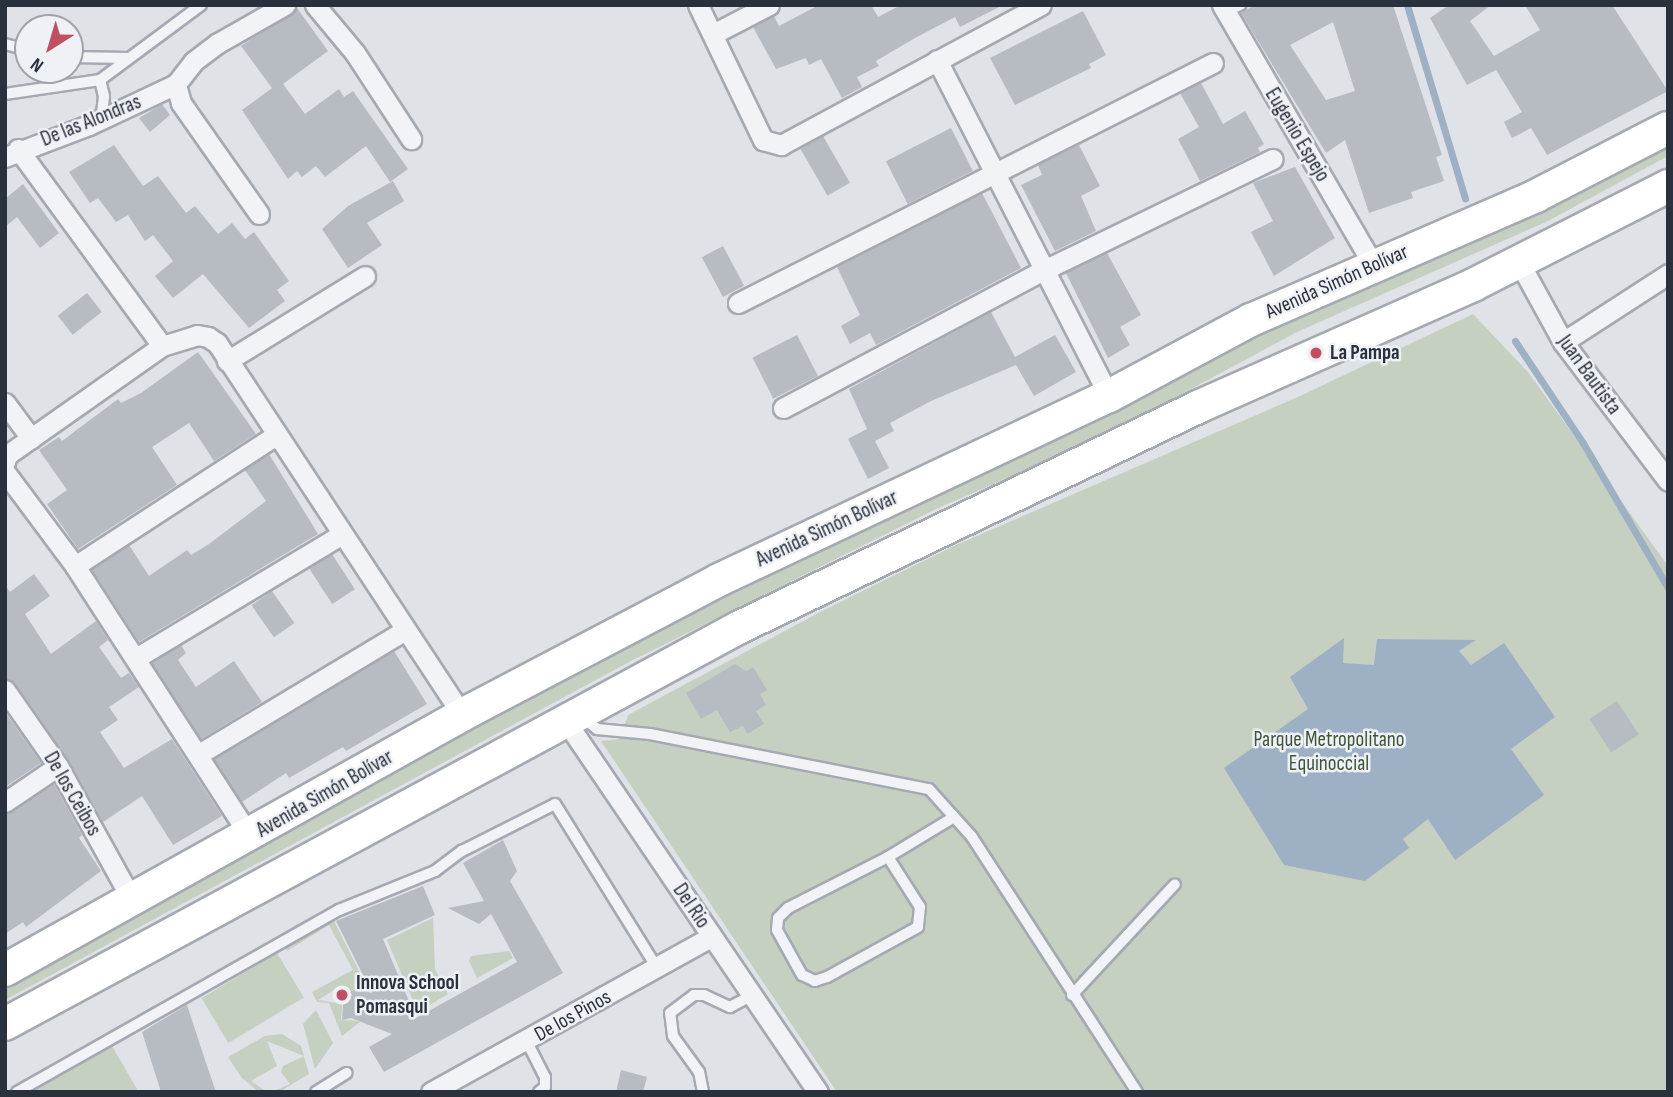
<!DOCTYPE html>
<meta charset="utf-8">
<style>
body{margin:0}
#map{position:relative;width:1673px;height:1097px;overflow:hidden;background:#dfe2e7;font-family:"Sofia Sans Condensed",sans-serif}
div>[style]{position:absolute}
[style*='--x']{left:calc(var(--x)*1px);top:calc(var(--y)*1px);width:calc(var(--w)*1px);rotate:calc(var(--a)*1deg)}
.green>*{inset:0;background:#c5d0c1;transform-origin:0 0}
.water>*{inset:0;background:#9db0c4}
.stream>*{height:7px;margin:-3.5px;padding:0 3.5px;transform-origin:3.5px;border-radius:3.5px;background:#9db0c4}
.building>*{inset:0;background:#b7bcc3;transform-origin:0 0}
.roads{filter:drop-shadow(2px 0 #a5a9b1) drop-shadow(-2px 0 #a5a9b1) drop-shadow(0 2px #a5a9b1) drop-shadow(0 -2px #a5a9b1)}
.service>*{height:10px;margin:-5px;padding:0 5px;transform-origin:5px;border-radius:5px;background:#f1f3f6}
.minor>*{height:19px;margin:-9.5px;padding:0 9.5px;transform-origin:9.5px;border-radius:9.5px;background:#f1f3f6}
.trunk>*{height:32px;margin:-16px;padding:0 16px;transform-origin:16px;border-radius:16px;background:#fff}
.dots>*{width:19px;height:19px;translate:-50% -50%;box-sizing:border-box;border:4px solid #eef1f5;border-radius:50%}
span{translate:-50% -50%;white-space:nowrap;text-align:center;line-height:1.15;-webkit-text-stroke:5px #eef1f5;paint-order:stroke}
.street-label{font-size:21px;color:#29313d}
.poi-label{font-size:21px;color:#29313d;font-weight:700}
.left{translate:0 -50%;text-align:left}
.park-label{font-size:21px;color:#3e5738}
.frame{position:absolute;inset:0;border:7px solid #29313d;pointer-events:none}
.north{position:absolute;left:14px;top:14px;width:70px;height:70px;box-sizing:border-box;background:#eef1f5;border:2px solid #9fa4ab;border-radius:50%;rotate:217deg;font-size:19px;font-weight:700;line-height:28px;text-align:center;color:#29313d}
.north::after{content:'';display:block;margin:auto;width:24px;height:32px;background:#c24e61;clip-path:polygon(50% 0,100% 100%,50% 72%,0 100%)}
</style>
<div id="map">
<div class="green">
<i style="clip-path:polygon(1668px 144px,1668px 156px,1548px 221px,1297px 332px,1096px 440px,938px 508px,631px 661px,5px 1000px,5px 984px,623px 648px,1334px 300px,1474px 243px)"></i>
<i style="clip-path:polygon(1473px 314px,1528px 372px,1668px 566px,1668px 1092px,837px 1092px,601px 741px,620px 739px,628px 715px,822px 611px,956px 545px,1300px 396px)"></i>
<i style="clip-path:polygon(433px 918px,435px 969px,448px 994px,418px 1012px,387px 940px)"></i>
<i style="clip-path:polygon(evenodd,333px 919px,374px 1001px,364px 1019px,342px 1036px,329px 1003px,317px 1002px,312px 992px,353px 970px,329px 925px,287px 951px,285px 946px,333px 919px,337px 988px,357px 997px,360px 1021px,341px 1020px,342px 1004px,318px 1000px,337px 988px)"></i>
<i style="clip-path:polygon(509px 951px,513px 958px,477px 978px,469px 961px,471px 956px)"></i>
<i style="left:277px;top:953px;width:52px;height:88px;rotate:59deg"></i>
<i style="clip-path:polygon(316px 1010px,333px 1043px,315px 1069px,303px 1024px)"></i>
<i style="clip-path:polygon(282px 1034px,301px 1046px,309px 1074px,279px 1092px,272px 1092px,290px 1084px,281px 1072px,283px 1066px,304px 1056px,267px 1041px,277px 1066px,251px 1081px,267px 1092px,259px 1092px,242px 1078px,228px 1057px,265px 1036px)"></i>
<i style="clip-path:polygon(112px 1046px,137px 1089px,133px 1092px,31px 1092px)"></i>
</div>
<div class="water">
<i style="clip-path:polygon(1344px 638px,1343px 663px,1374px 665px,1377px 639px,1476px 640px,1459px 651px,1471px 665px,1504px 643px,1555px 717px,1511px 749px,1544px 795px,1455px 860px,1428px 819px,1403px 839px,1409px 848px,1365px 881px,1284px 865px,1224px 768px,1308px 709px,1290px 677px)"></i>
</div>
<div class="stream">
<i style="--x:1407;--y:5;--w:202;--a:73.3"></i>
<i style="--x:1515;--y:341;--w:123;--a:56.3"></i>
<i style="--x:1583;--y:443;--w:168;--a:59.6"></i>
</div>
<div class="building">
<i style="clip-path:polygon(819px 5px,871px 5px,878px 17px,901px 5px,1003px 5px,960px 27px,955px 17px,915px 38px,876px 61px,879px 66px,857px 77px,862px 87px,842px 98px,821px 59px,809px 65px,806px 58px,776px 69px,753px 27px,774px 16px,779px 26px)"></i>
<i style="clip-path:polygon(evenodd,1255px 5px,1393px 5px,1442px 155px,1436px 157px,1444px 181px,1411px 192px,1413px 198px,1369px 213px,1345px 140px,1326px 153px,1241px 13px,1255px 5px,1333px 22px,1355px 91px,1326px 100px,1290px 45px,1333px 22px)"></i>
<i style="clip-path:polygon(1449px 5px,1491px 5px,1470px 21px,1494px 56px,1540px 30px,1525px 5px,1612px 5px,1668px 91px,1547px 155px,1531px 128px,1512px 138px,1504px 122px,1522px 112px,1496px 70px,1467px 85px,1430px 18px)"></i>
<i style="clip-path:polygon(297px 8px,328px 51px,283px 84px,305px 114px,339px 89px,344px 97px,353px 91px,408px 169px,390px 182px,366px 146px,325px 177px,316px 166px,302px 177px,297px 171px,288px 179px,242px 110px,272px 88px,241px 46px)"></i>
<i style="clip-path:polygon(1083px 11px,1106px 55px,1089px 64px,1091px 68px,1015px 105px,990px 58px)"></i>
<i style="clip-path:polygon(1201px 83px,1223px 124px,1245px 111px,1264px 144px,1258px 148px,1260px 152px,1200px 181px,1178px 139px,1199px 127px,1180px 93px)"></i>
<i style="clip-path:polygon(162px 104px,170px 115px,150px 132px,139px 118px)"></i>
<i style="left:951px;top:128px;width:48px;height:73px;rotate:63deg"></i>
<i style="left:823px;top:136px;width:54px;height:26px;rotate:60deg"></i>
<i style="clip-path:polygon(114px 145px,143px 186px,158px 176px,186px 213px,195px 206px,218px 234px,232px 223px,245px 239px,254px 232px,289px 281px,277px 290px,285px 301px,249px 328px,203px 274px,173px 298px,155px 276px,173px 261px,153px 235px,145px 241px,128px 215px,116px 222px,98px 198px,90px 203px,69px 172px)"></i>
<i style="clip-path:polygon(1079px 145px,1100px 186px,1081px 196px,1096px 231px,1055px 251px,1021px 185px,1042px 175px,1038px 165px)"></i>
<i style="clip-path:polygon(1295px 167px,1335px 238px,1274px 276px,1251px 232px,1273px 221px,1253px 183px)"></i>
<i style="clip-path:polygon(393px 181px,404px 201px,367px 223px,382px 245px,348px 268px,322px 229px,348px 206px)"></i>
<i style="clip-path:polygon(23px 184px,59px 233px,40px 248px,17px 217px,5px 227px,5px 199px)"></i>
<i style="clip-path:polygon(982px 193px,1021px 268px,876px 345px,870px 333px,850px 344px,841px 326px,860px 315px,837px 267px)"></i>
<i style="left:723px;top:246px;width:45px;height:24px;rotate:62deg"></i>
<i style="clip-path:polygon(1107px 253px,1141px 315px,1120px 327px,1130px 345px,1108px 358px,1066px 273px)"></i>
<i style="left:87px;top:293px;width:24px;height:37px;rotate:52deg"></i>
<i style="clip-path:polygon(991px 312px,1015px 357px,1055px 335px,1076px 372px,1034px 396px,1016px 365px,931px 401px,890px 423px,894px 431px,875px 441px,889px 468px,868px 479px,848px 439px,867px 429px,849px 389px)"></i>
<i style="left:797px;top:335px;width:46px;height:50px;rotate:63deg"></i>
<i style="clip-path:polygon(198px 352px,256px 434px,214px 461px,189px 423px,152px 447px,177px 485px,78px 549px,47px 504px,67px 490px,39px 450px,59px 437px,62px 441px,118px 399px,121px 403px,141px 393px)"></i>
<i style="clip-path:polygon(269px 454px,318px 534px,139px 642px,92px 570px,129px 545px,149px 576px,187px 550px,191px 555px,209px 544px,266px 501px,245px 470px)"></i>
<i style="left:332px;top:554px;width:42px;height:27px;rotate:57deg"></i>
<i style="clip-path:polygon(34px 574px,50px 596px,25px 614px,51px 654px,96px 621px,108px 640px,99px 647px,121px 678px,129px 673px,139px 687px,109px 707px,118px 720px,100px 732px,124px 768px,172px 739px,222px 816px,173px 845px,142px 796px,103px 822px,68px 759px,15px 683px,5px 678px,5px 585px,10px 592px)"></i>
<i style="left:272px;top:591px;width:39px;height:25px;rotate:55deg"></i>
<i style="clip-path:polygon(181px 645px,186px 653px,178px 660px,196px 687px,234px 661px,262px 702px,201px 739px,152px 663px)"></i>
<i style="clip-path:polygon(394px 651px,427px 704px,346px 751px,343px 747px,289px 778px,286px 773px,242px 802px,214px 759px)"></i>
<i style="clip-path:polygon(735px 664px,746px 671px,753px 667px,767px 690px,760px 694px,766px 705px,756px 711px,764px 724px,747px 734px,743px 726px,730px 732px,717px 710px,701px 719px,686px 693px)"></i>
<i style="left:1617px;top:701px;width:40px;height:33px;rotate:57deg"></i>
<i style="clip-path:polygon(5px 712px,41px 763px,5px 787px)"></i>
<i style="clip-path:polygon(54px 784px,82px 835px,79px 838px,101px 871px,26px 927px,23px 922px,5px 934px,5px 814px)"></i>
<i style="clip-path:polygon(503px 840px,517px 871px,510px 881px,563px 973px,384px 1072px,369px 1047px,392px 1034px,351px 1018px,342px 1020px,344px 990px,372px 993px,336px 921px,423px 886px,435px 915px,383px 939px,416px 1018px,517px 962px,491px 914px,479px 924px,448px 908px,484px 901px,463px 863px)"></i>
<i style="clip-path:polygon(187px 1005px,204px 1057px,216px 1092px,161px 1092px,142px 1032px)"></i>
<i style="clip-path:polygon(621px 1070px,647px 1077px,643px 1092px,616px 1092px)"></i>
</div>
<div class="roads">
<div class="service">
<i style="--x:1225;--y:12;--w:17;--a:-25"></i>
<i style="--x:5;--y:44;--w:24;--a:15"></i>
<i style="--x:70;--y:57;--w:59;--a:1"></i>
<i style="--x:5;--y:94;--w:96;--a:-8.4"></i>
<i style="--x:96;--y:118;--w:8;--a:-40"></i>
<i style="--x:102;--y:113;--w:17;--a:-83"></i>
<i style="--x:104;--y:96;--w:16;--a:-104"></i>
<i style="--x:100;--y:80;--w:126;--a:-36.6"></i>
<i style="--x:581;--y:716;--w:21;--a:39"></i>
<i style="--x:597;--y:729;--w:53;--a:5.4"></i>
<i style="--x:650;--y:734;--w:284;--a:11.2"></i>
<i style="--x:929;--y:789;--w:64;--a:48.1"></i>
<i style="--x:972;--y:837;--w:304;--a:57.1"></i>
<i style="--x:888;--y:857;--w:59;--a:57.4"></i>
<i style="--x:920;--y:907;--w:20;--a:96"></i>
<i style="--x:918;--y:927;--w:104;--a:151.2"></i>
<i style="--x:827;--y:977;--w:13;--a:162"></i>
<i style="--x:815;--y:981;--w:14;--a:-155"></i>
<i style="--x:802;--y:975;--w:51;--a:-119.1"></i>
<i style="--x:777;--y:930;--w:12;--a:-85"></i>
<i style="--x:778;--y:918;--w:14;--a:-45"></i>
<i style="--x:788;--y:908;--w:112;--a:-27"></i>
<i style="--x:888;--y:857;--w:77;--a:-31.2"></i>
<i style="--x:1072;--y:995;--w:151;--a:-47.1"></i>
<i style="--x:527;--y:1042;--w:39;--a:63"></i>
<i style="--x:545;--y:1077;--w:10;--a:90"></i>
<i style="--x:545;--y:1087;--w:8;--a:140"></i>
<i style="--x:17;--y:1092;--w:370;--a:-29.5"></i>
<i style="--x:339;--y:910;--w:104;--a:-22.1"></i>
<i style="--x:435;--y:871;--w:34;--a:-37"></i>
<i style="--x:462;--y:851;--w:104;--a:-26.8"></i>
<i style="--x:555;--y:804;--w:193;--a:58.1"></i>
<i style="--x:316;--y:1092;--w:36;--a:-32"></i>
<i style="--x:703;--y:1092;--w:20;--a:-101"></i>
<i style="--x:699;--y:1072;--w:44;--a:-125.8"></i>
<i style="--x:673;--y:1036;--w:23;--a:-97"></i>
<i style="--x:670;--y:1013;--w:30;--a:-37"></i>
<i style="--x:694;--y:995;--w:10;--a:0"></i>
<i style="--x:704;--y:995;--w:29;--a:25"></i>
<i style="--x:730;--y:1007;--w:26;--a:-28"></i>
</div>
<div class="minor">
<i style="--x:315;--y:5;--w:62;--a:50.2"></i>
<i style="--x:355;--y:53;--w:103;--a:56.9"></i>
<i style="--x:698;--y:5;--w:150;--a:64.3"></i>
<i style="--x:763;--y:140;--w:19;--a:16"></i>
<i style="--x:781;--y:145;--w:295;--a:-28.3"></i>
<i style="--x:1222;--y:5;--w:300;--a:59.8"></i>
<i style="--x:713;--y:34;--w:63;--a:-27.4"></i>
<i style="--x:937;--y:60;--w:377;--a:62.9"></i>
<i style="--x:18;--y:149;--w:244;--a:53.8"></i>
<i style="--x:5;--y:157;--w:90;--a:-20.9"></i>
<i style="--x:89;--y:125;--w:96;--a:-25.2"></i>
<i style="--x:259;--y:214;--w:136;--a:-125.1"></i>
<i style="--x:181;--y:103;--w:20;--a:-105"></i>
<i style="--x:176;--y:84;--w:29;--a:-52"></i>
<i style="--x:194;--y:61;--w:30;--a:-37"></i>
<i style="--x:218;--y:43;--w:77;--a:-29.6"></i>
<i style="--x:1519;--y:262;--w:91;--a:61.2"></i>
<i style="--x:1563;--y:342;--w:174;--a:52.9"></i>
<i style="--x:738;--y:303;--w:532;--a:-26.81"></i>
<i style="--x:1563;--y:342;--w:125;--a:-32.9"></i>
<i style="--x:227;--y:361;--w:162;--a:-31.6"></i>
<i style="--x:5;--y:403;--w:44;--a:53.4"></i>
<i style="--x:783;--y:408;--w:295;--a:-27.9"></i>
<i style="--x:1044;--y:270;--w:254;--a:-25.9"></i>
<i style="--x:5;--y:462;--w:7;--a:-74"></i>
<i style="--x:7;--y:455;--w:189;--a:-35.1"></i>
<i style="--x:162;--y:346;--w:37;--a:-17"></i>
<i style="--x:197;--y:335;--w:11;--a:10"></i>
<i style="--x:208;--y:337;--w:11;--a:34"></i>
<i style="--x:217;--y:343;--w:445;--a:56.6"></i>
<i style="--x:5;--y:472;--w:117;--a:53.3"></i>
<i style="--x:75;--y:566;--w:323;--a:57.1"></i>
<i style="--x:75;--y:566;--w:240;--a:-33.1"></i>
<i style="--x:136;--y:658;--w:240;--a:-31"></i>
<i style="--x:5;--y:690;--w:93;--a:55.1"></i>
<i style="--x:58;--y:766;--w:155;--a:61.1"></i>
<i style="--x:565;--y:720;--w:450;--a:55.8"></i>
<i style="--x:199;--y:754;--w:240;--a:-31"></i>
<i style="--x:5;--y:802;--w:64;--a:-34.2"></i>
<i style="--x:431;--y:1092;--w:321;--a:-29"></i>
</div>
<div class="trunk">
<i style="--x:5;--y:970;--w:523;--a:-29.16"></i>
<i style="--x:462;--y:715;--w:290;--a:-27.7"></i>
<i style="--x:719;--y:580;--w:431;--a:-25.3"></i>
<i style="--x:1109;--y:396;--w:161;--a:-28.2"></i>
<i style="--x:1251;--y:320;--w:311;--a:-23.5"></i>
<i style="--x:1536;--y:196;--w:148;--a:-27.3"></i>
<i style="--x:5;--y:1024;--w:835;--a:-28.38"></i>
<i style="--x:740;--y:627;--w:508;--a:-25.66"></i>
<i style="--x:1198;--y:407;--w:301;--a:-23.9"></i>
<i style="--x:1473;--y:285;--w:219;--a:-26.9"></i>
</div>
</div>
<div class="dots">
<i style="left:1316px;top:353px;background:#c24e61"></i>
<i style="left:342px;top:995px;background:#c24e61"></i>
</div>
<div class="street-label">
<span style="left:91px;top:121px;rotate:-22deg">De las Alondras</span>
<span style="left:1297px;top:135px;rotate:59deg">Eugenio Espejo</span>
<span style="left:1337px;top:282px;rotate:-24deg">Avenida Simón Bolívar</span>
<span style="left:1589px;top:375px;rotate:54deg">Juan Bautista</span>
<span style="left:827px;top:529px;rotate:-25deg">Avenida Simón Bolívar</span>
<span style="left:72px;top:794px;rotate:60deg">De los Ceibos</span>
<span style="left:325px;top:794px;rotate:-30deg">Avenida Simón Bolívar</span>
<span style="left:691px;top:906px;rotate:56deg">Del Rio</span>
<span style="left:573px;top:1016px;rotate:-29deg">De los Pinos</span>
</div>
<div class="poi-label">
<span class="left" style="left:1330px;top:353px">La Pampa</span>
<span class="left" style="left:356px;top:995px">Innova School<br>Pomasqui</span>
</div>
<div class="park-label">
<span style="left:1329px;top:752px">Parque Metropolitano<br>Equinoccial</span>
</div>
<div class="frame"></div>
<div class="north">N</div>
</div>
